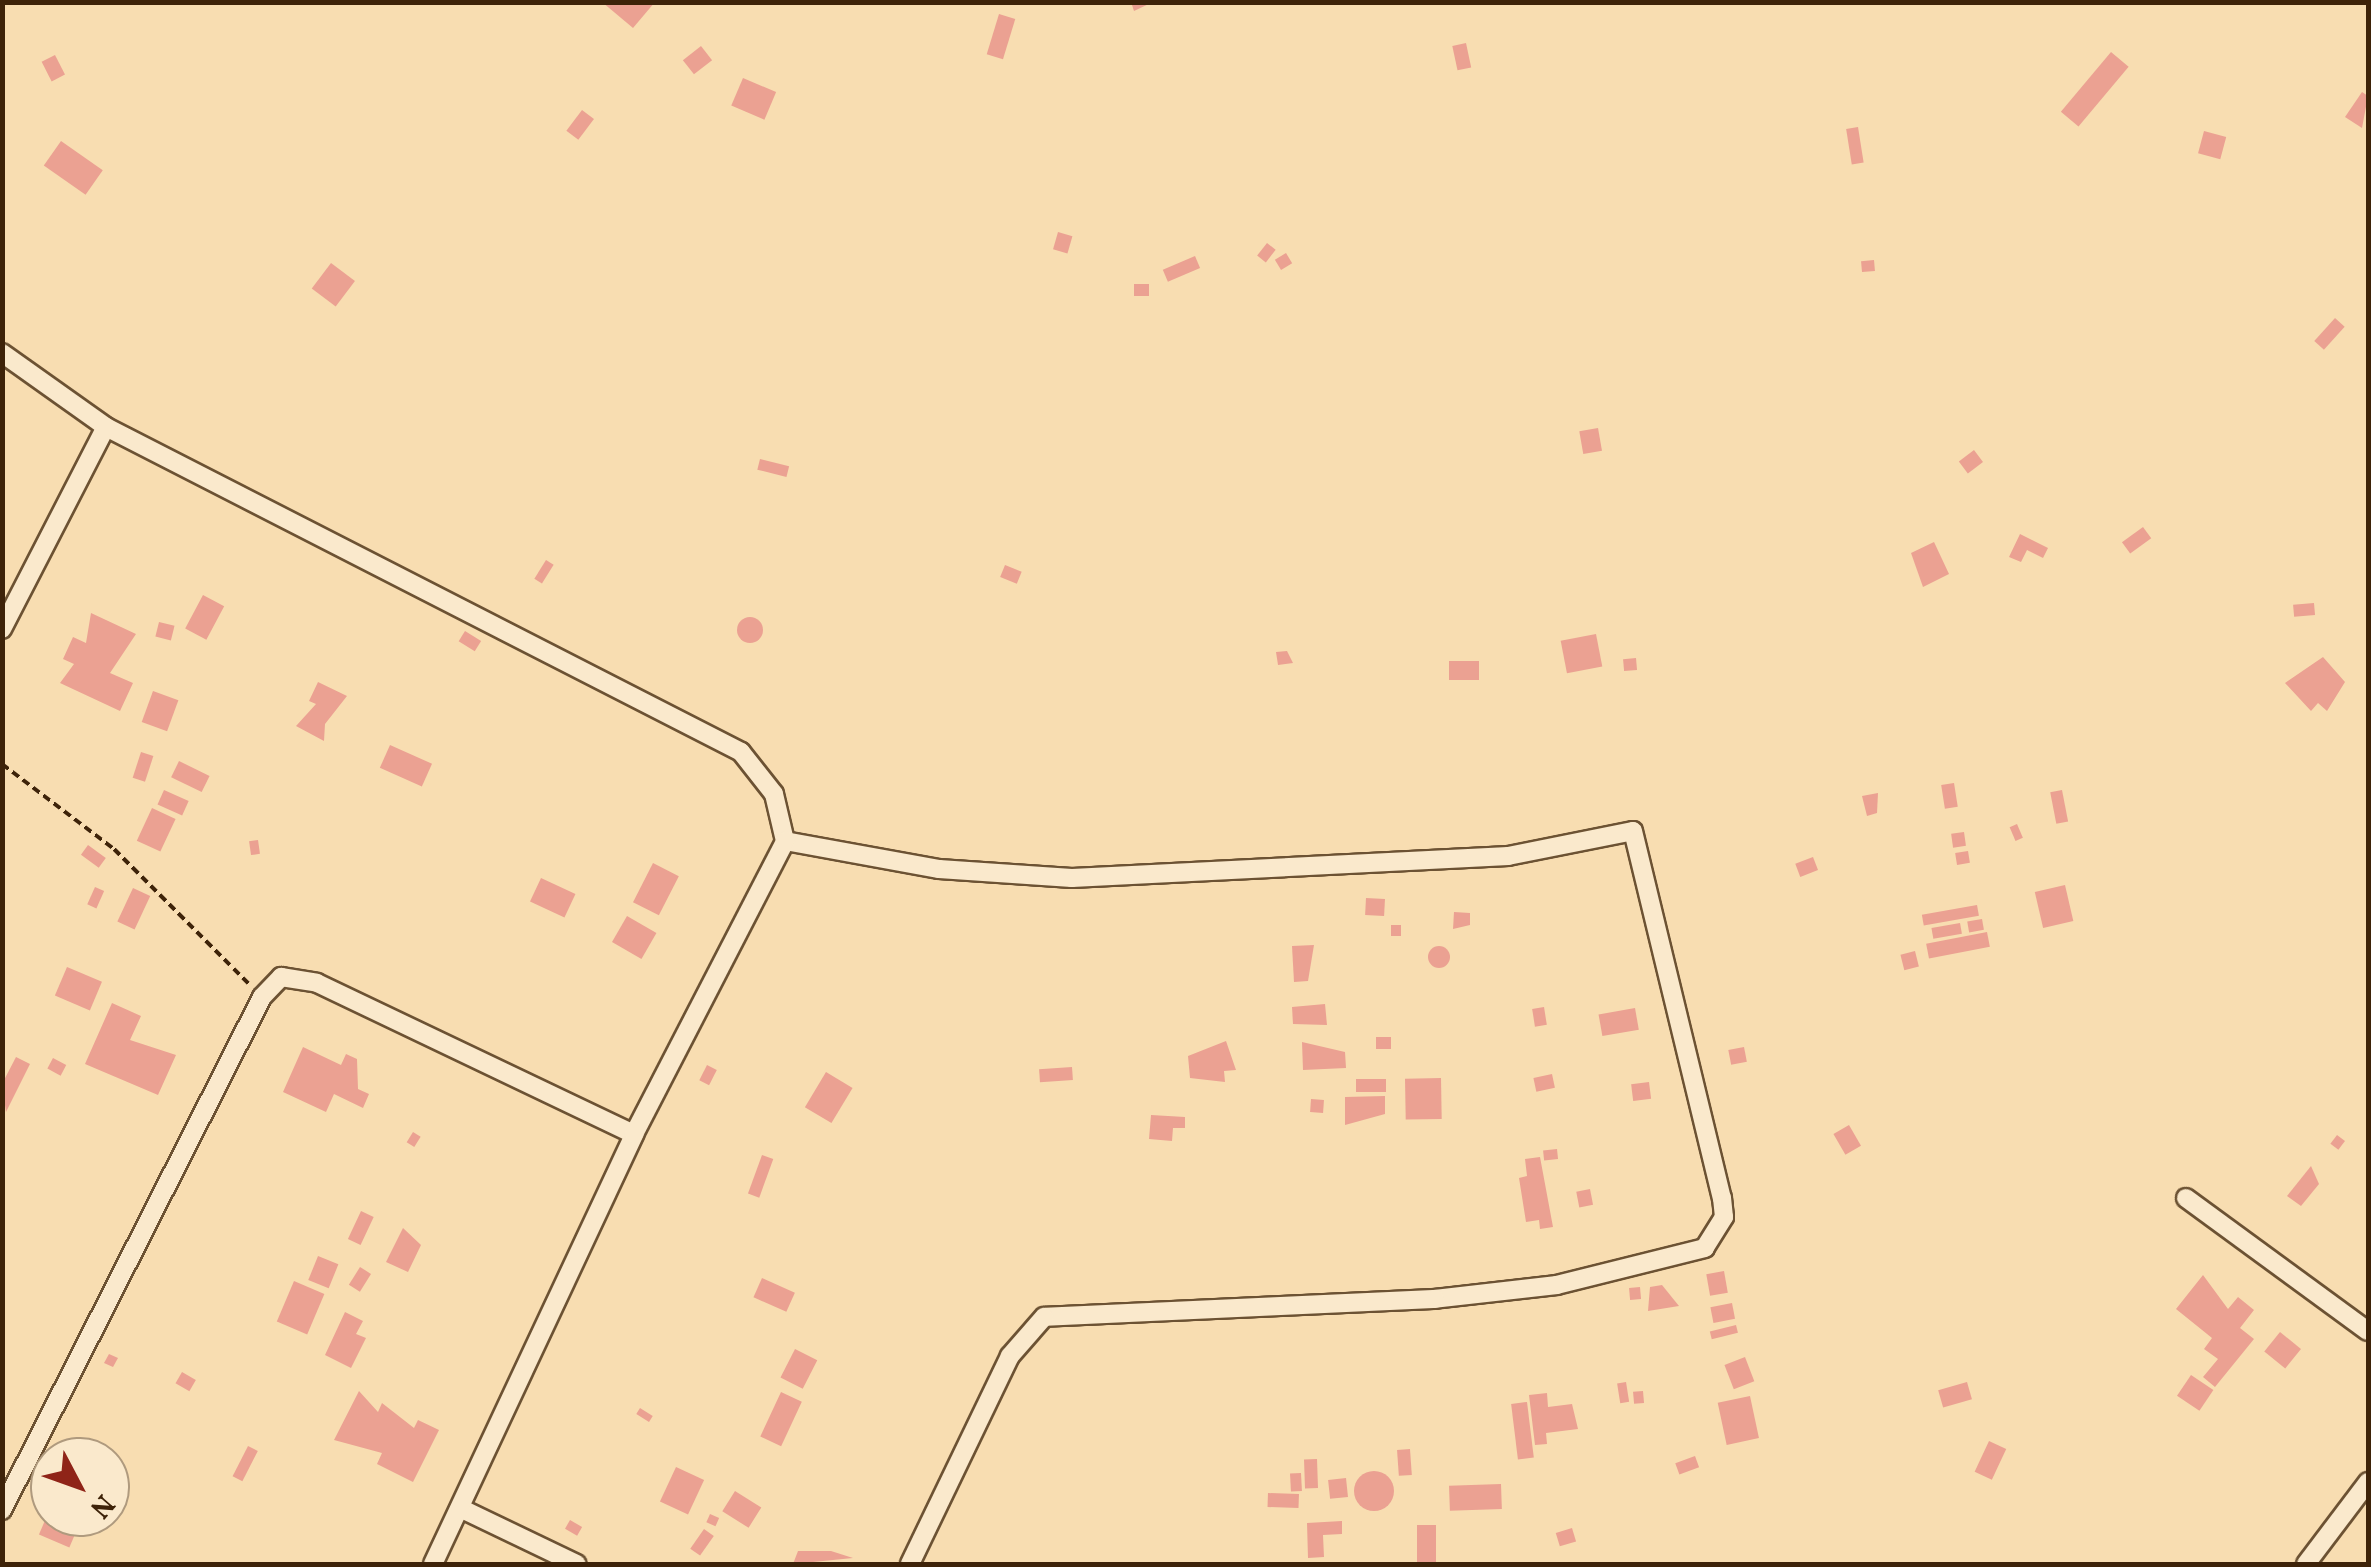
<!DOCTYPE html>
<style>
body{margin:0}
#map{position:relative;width:2371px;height:1567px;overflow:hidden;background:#f8ddb1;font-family:Vollkorn,serif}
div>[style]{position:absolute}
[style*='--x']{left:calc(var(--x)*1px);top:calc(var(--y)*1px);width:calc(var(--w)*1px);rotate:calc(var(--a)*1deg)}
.building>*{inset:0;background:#eba192;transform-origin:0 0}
.round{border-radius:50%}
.path>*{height:4px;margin-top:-2px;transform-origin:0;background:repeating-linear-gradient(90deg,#3e2309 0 8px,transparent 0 13px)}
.roads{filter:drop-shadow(2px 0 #6c5233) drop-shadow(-2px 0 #6c5233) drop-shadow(0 2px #6c5233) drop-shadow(0 -2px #6c5233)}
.minor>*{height:18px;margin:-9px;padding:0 9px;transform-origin:9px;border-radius:9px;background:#fae9cc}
span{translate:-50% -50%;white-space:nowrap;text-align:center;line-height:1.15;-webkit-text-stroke:8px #fae9cc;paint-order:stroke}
.frame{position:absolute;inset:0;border:5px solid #3e2309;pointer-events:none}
.north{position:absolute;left:30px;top:1437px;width:100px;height:100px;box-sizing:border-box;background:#fae9cc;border:2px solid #af9a7e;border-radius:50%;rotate:131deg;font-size:28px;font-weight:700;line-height:40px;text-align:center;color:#3e2309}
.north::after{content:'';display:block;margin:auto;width:35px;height:45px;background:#8f2418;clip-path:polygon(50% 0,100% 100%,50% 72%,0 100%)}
</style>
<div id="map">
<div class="building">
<i style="clip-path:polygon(602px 2px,655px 2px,633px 28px)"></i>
<i style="clip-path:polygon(1131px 2px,1153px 2px,1134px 11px)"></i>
<i style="left:999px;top:14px;width:17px;height:42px;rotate:17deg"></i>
<i style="left:1466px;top:43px;width:25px;height:14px;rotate:78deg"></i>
<i style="left:701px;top:46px;width:18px;height:23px;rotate:52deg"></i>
<i style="left:2111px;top:52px;width:23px;height:78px;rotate:40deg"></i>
<i style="left:55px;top:55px;width:22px;height:15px;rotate:63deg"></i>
<i style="left:743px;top:78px;width:36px;height:30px;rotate:23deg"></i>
<i style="clip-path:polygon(2362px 92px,2368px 96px,2362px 128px,2345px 117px)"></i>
<i style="left:582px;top:110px;width:15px;height:26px;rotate:37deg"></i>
<i style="left:1858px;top:127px;width:36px;height:12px;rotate:81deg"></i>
<i style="left:2204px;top:131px;width:23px;height:23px;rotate:15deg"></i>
<i style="left:61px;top:141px;width:51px;height:30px;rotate:35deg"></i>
<i style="left:1058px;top:232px;width:15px;height:18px;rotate:16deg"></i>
<i style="left:1267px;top:243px;width:11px;height:16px;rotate:38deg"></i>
<i style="left:1286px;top:253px;width:12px;height:13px;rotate:59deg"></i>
<i style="left:1195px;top:256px;width:13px;height:35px;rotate:67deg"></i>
<i style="left:1874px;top:260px;width:11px;height:13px;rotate:85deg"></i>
<i style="left:331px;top:263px;width:30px;height:32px;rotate:37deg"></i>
<i style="left:1134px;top:284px;width:15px;height:12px"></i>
<i style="left:2335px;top:318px;width:13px;height:31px;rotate:42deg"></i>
<i style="left:1598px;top:428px;width:23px;height:19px;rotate:80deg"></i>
<i style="left:1974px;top:450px;width:15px;height:19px;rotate:53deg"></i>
<i style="left:760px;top:459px;width:30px;height:11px;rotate:14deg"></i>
<i style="left:2143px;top:527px;width:14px;height:26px;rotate:54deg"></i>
<i style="clip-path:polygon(2020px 534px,2048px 548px,2043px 558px,2027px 550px,2021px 562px,2009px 557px)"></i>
<i style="clip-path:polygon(1934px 542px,1949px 574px,1923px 587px,1911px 553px)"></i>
<i style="left:546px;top:560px;width:9px;height:22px;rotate:32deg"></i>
<i style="left:1005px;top:565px;width:18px;height:13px;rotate:22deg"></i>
<i style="left:203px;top:595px;width:24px;height:38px;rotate:28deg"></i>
<i style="left:2314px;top:603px;width:12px;height:21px;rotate:85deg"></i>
<i style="clip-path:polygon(91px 613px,136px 634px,110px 673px,133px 683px,120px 711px,60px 683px,74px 664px,63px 659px,73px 637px,86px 643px)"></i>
<i class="round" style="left:737px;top:617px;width:26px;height:26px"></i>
<i style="left:159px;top:622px;width:16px;height:15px;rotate:14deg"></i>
<i style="left:465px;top:631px;width:19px;height:12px;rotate:32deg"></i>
<i style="left:1596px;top:634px;width:33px;height:36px;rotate:79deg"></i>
<i style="clip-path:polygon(1287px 651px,1293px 663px,1278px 665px,1276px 652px)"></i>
<i style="clip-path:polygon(2323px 657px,2345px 682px,2327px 711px,2318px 703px,2311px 711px,2285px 683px)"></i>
<i style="left:1636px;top:658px;width:12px;height:13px;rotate:85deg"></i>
<i style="left:1479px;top:661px;width:19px;height:30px;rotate:90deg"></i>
<i style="clip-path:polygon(318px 682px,347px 696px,325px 724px,324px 741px,296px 726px,316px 704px,309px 701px)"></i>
<i style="left:153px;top:691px;width:27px;height:33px;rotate:20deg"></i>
<i style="left:390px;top:745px;width:46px;height:25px;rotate:24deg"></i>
<i style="left:141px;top:752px;width:13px;height:27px;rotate:18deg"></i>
<i style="left:179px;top:761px;width:34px;height:18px;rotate:26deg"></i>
<i style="left:1954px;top:783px;width:24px;height:13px;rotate:81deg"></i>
<i style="left:164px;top:790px;width:27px;height:16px;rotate:24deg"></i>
<i style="left:2062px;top:790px;width:32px;height:12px;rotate:79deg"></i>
<i style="clip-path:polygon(1878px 793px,1877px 813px,1867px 816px,1862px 796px)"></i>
<i style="left:152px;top:808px;width:26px;height:36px;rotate:25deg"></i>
<i style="left:2017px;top:824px;width:15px;height:8px;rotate:67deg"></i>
<i style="left:1964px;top:832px;width:14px;height:13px;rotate:82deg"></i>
<i style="left:258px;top:840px;width:14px;height:9px;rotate:82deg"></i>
<i style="left:88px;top:845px;width:22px;height:12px;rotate:36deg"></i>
<i style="left:1968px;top:851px;width:12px;height:13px;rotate:81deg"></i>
<i style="left:1813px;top:857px;width:14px;height:19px;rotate:69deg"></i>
<i style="left:653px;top:863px;width:29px;height:44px;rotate:27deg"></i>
<i style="left:541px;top:878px;width:38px;height:26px;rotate:25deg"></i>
<i style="left:2065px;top:885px;width:37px;height:31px;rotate:77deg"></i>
<i style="left:95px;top:887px;width:10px;height:19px;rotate:24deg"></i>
<i style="left:133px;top:888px;width:19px;height:37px;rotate:25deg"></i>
<i style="left:1366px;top:898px;width:19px;height:17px;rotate:3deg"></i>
<i style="left:1977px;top:905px;width:11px;height:56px;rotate:80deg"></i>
<i style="clip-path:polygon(1454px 912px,1470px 913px,1470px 925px,1453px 929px)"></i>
<i style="left:627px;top:916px;width:34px;height:30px;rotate:30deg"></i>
<i style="left:1982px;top:919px;width:11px;height:15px;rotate:80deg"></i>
<i style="left:1960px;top:923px;width:11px;height:29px;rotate:80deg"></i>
<i style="left:1391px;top:925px;width:10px;height:11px"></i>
<i style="left:1987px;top:932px;width:15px;height:62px;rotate:79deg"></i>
<i style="clip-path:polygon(1314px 945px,1308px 981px,1294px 982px,1292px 946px)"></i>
<i class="round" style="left:1428px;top:946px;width:22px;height:22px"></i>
<i style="left:1915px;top:951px;width:16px;height:15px;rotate:76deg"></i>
<i style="left:67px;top:967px;width:38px;height:31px;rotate:23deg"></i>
<i style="clip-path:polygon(112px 1003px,141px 1016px,130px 1040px,176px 1055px,158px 1095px,85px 1064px)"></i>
<i style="clip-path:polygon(1325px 1004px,1327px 1025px,1293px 1024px,1292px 1007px)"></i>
<i style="left:1544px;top:1007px;width:18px;height:12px;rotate:81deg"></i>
<i style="left:1635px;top:1008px;width:22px;height:37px;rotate:80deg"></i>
<i style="left:1376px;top:1037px;width:15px;height:12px"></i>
<i style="clip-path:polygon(1226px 1041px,1236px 1070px,1224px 1071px,1225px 1082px,1190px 1078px,1188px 1056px)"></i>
<i style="clip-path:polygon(1302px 1042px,1345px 1052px,1346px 1068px,1303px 1070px)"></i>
<i style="clip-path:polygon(303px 1047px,341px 1065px,346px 1054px,357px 1059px,358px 1089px,369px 1094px,363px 1108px,334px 1094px,326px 1112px,283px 1092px)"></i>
<i style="left:1744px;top:1047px;width:15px;height:16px;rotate:79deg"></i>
<i style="clip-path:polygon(16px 1057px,30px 1064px,6px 1112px,2px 1084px)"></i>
<i style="left:53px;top:1058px;width:15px;height:12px;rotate:28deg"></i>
<i style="left:707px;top:1065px;width:11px;height:17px;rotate:27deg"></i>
<i style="left:1072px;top:1067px;width:13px;height:33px;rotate:86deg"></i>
<i style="left:826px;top:1072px;width:31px;height:41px;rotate:31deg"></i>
<i style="left:1552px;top:1074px;width:14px;height:19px;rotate:78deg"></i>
<i style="left:1441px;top:1078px;width:41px;height:36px;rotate:89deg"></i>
<i style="left:1386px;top:1079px;width:13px;height:30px;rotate:90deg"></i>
<i style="left:1649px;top:1082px;width:17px;height:18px;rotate:83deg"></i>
<i style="clip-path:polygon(1385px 1096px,1385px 1114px,1345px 1125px,1345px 1097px)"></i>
<i style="left:1311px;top:1099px;width:13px;height:13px;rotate:4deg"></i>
<i style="clip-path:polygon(1151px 1115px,1185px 1117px,1185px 1128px,1173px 1128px,1172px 1141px,1149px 1139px)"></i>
<i style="left:1849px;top:1125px;width:24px;height:18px;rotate:60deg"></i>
<i style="left:413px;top:1132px;width:9px;height:12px;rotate:32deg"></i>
<i style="left:2337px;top:1135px;width:10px;height:11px;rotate:37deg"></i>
<i style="left:1557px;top:1149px;width:10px;height:14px;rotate:84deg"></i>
<i style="left:762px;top:1155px;width:12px;height:41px;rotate:20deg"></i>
<i style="clip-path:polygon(1540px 1157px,1553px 1227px,1540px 1229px,1539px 1220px,1526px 1222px,1519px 1178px,1527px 1176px,1525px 1159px)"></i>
<i style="clip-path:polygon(2311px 1166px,2319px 1184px,2301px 1206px,2287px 1196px)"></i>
<i style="left:1590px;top:1189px;width:16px;height:14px;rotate:79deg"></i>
<i style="left:361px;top:1211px;width:14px;height:31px;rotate:25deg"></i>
<i style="clip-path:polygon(403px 1228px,421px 1245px,408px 1272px,386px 1262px)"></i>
<i style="left:318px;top:1256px;width:22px;height:26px;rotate:22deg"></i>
<i style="left:360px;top:1267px;width:13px;height:21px;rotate:32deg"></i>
<i style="left:1724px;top:1271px;width:22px;height:18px;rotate:80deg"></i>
<i style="clip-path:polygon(2203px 1275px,2228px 1309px,2238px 1297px,2254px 1310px,2240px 1328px,2254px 1339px,2215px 1387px,2203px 1377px,2218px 1359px,2204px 1349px,2212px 1338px,2176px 1309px)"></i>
<i style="left:762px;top:1278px;width:36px;height:21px;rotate:24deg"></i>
<i style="left:294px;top:1281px;width:33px;height:44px;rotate:23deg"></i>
<i style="clip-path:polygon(1662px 1285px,1679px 1306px,1648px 1311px,1650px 1287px)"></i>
<i style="left:1640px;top:1287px;width:12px;height:11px;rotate:85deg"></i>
<i style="left:1732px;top:1303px;width:16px;height:22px;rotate:79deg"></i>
<i style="clip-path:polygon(345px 1312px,363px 1321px,356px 1334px,366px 1338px,351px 1368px,325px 1355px)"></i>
<i style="left:1736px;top:1325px;width:8px;height:27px;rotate:76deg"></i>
<i style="left:2280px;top:1332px;width:27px;height:25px;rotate:39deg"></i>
<i style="left:795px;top:1349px;width:25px;height:32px;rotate:27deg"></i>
<i style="clip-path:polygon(109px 1354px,118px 1358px,113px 1367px,104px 1363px)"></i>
<i style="left:1745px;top:1357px;width:26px;height:22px;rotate:69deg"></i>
<i style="left:182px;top:1372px;width:16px;height:13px;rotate:30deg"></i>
<i style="left:2191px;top:1375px;width:27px;height:25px;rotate:34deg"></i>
<i style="left:1626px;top:1382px;width:20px;height:9px;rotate:81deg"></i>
<i style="left:1967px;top:1382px;width:18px;height:30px;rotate:74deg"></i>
<i style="clip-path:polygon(359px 1391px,378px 1412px,382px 1403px,414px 1428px,418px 1420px,439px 1430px,413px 1482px,377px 1464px,382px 1453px,334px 1440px)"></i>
<i style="left:1643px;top:1391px;width:12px;height:10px;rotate:85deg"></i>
<i style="left:781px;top:1392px;width:23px;height:49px;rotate:25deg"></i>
<i style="clip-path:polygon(1547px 1393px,1548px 1407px,1572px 1404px,1578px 1429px,1546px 1433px,1547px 1444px,1535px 1445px,1529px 1395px)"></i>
<i style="left:1750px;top:1396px;width:43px;height:33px;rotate:78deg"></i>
<i style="left:1527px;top:1402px;width:56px;height:16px;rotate:83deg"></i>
<i style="left:640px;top:1408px;width:15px;height:7px;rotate:32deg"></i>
<i style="left:1989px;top:1441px;width:19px;height:34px;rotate:25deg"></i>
<i style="left:248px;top:1446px;width:11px;height:34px;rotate:27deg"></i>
<i style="left:1410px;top:1449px;width:26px;height:13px;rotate:86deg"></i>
<i style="left:1695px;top:1456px;width:12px;height:21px;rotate:70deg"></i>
<i style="left:1317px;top:1459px;width:29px;height:13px;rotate:88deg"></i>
<i style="left:676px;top:1467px;width:31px;height:38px;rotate:25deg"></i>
<i class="round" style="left:1354px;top:1471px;width:40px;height:40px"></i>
<i style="left:1301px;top:1473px;width:18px;height:11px;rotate:87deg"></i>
<i style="left:1346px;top:1478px;width:19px;height:18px;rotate:84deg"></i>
<i style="left:1501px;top:1484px;width:25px;height:52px;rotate:88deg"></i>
<i style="left:735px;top:1491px;width:31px;height:24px;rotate:32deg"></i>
<i style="left:1268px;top:1493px;width:31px;height:14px;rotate:2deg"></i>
<i style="left:710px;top:1514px;width:10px;height:9px;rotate:24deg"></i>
<i style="left:46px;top:1518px;width:33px;height:18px;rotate:23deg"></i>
<i style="left:570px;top:1520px;width:14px;height:10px;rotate:30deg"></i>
<i style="clip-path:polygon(1342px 1521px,1342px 1534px,1323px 1535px,1324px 1557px,1308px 1558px,1307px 1523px)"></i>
<i style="left:1417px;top:1525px;width:19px;height:39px"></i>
<i style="left:1572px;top:1528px;width:14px;height:17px;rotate:73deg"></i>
<i style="left:704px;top:1529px;width:12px;height:24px;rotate:35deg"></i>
<i style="clip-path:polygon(798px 1551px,831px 1551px,853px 1558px,793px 1564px)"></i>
</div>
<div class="path">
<i style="--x:2;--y:764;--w:141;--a:37.2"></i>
<i style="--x:114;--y:849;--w:190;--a:45"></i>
</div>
<div class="roads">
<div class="minor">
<i style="--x:2;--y:353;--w:128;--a:35.4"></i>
<i style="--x:106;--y:427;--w:713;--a:27.1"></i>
<i style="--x:741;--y:752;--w:53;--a:51.8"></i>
<i style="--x:774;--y:794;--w:48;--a:76.8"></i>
<i style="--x:785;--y:841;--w:157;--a:10.3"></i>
<i style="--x:939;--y:869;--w:133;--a:3.9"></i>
<i style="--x:1072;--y:878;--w:437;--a:-2.9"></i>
<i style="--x:1508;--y:856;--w:127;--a:-11.3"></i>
<i style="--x:1633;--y:831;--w:378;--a:76.4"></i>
<i style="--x:1722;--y:1198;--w:19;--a:84"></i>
<i style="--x:1724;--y:1217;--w:36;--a:122"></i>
<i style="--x:1705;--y:1248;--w:153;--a:166"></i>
<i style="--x:1557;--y:1285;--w:123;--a:173.5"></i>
<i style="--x:1435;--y:1299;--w:391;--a:177.4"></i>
<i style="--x:1044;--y:1317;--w:52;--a:131.1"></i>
<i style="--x:1010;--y:1356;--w:231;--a:115.7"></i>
<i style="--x:2;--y:629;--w:227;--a:-62.8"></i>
<i style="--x:2186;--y:1198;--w:225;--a:36.2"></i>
<i style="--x:462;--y:1509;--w:127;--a:25.6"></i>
<i style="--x:2;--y:1510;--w:575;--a:-63.12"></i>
<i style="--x:262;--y:997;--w:28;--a:-46"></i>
<i style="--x:281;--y:977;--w:36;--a:9"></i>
<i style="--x:317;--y:983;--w:351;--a:25.5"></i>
<i style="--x:433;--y:1564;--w:475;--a:-64.9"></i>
<i style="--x:634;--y:1134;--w:330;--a:-62.7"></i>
<i style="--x:2306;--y:1564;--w:103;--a:-52.9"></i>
</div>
</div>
<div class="frame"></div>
<div class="north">N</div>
</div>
